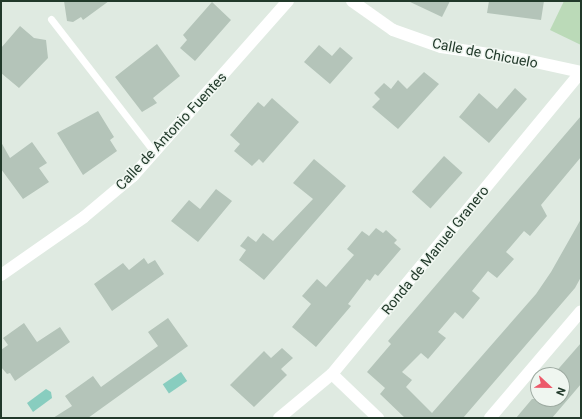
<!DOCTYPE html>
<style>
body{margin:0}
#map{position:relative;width:582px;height:419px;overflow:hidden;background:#dfeae1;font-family:Roboto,sans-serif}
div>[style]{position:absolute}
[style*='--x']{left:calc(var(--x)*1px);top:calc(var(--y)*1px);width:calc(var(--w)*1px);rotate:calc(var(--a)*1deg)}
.green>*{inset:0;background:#bbdab8}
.water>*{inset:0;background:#88cdbf;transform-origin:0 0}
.building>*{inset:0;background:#b4c4b9;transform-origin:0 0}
.service>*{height:7px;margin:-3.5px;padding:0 3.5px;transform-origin:3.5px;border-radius:3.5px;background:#fff}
.minor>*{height:12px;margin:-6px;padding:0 6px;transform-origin:6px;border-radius:6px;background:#fff}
span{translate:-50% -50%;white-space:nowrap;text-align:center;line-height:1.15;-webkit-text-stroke:3px #eff6f0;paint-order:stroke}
.street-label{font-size:14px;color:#21392a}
.frame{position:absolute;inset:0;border:2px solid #21392a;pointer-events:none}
.north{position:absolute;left:530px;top:367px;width:40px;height:40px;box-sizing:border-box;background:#eff6f0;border:1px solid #9daaa1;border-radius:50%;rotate:112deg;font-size:11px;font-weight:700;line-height:16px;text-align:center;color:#21392a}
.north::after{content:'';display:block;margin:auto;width:14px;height:18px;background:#ec5a6b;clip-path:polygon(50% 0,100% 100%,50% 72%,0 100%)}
</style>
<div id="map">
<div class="green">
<i style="clip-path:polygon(564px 1px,581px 1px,581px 45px,550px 30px)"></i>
</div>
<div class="water">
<i style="left:181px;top:372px;width:11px;height:22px;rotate:56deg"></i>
<i style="clip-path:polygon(46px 389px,51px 392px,52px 398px,33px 412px,27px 403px)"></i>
</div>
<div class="building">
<i style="clip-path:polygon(64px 1px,109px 1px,83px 20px,81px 17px,73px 22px,67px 21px)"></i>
<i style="clip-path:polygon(408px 1px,450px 1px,442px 17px)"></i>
<i style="clip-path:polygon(489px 1px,544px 1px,541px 20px,487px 13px)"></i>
<i style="clip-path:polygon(212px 2px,231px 20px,195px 61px,180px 48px,187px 40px,183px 35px)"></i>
<i style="clip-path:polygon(20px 26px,34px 38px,46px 40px,48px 58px,19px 88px,1px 73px,1px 48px)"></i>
<i style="clip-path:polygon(157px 44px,180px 76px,153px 98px,157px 103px,142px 112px,115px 77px)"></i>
<i style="clip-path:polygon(319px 45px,332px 56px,340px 47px,353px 58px,330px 84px,304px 62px)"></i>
<i style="clip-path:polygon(424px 72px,439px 84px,398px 129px,372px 107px,380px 99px,374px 93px,384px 83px,391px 89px,398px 80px,407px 89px)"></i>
<i style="clip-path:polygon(515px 88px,527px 99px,489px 143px,459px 117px,479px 93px,497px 109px)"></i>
<i style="clip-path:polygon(272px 98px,299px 122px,263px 163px,259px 159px,252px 166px,234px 151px,240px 144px,230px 135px,258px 102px,264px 107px)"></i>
<i style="clip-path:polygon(98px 111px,114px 137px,110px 140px,117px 151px,83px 175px,57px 133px)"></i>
<i style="clip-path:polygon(581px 116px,581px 157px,541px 205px,547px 216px,530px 236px,524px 231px,506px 252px,514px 259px,497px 278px,488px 271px,472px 291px,480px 298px,463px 319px,455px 312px,438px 332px,446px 338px,428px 359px,421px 353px,402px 372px,412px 380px,406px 387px,432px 413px,536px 294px,551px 272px,581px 219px,581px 277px,575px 288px,463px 418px,405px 418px,380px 394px,385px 388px,367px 372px,391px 344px,388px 341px)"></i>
<i style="clip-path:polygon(1px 142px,10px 158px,32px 142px,47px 163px,39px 168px,49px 182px,23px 199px,1px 169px)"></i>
<i style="left:444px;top:156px;width:25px;height:48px;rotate:42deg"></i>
<i style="clip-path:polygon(314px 159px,346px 186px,264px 280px,239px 260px,246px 250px,240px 246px,248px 236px,256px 242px,263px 233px,273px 241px,313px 199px,293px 183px)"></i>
<i style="clip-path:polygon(216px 189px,232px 201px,198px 242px,171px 221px,189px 200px,200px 209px)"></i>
<i style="clip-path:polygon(376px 228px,383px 233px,386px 230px,397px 240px,394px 243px,401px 249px,378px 276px,375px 274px,370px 281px,367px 279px,348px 304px,351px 306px,316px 347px,292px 327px,311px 304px,302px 296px,317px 279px,326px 287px,354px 255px,347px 249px,362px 231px,369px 236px)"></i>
<i style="clip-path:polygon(144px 258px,148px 264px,155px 260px,164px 274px,112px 311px,94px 284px,123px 263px,129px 270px)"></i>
<i style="clip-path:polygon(168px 318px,188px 346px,88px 418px,53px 418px,72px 406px,65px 396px,93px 376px,101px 387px,158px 346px,148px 332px)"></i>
<i style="clip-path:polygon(24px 323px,37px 342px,60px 327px,70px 342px,15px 381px,10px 373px,7px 374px,1px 367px,1px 350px,8px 345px,3px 338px)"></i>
<i style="clip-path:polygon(581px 343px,581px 384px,552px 418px,516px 418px,532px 399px,562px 399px,562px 375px,553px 375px)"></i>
<i style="clip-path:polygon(282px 348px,293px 358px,281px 369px,287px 375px,254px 407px,230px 385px,264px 351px,271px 358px)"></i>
</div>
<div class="service">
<i style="--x:51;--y:19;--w:170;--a:52.2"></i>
</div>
<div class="minor">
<i style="--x:352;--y:1;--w:50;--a:35.3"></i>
<i style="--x:393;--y:30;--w:51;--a:19.5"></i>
<i style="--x:441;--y:47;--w:77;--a:8.2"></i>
<i style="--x:517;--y:58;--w:66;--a:12.3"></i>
<i style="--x:1;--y:275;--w:101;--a:-34.9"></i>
<i style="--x:84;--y:217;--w:64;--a:-39.9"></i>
<i style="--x:133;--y:176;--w:234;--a:-48.5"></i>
<i style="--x:332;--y:374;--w:64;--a:43.7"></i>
<i style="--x:279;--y:418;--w:69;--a:-39.7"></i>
<i style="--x:332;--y:374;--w:391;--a:-50.5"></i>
<i style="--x:490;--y:418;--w:140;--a:-49.6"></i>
</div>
<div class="street-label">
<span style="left:485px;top:53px;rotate:11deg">Calle de Chicuelo</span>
<span style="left:171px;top:131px;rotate:-47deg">Calle de Antonio Fuentes</span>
<span style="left:435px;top:250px;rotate:-51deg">Ronda de Manuel Granero</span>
</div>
<div class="frame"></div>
<div class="north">N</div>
</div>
